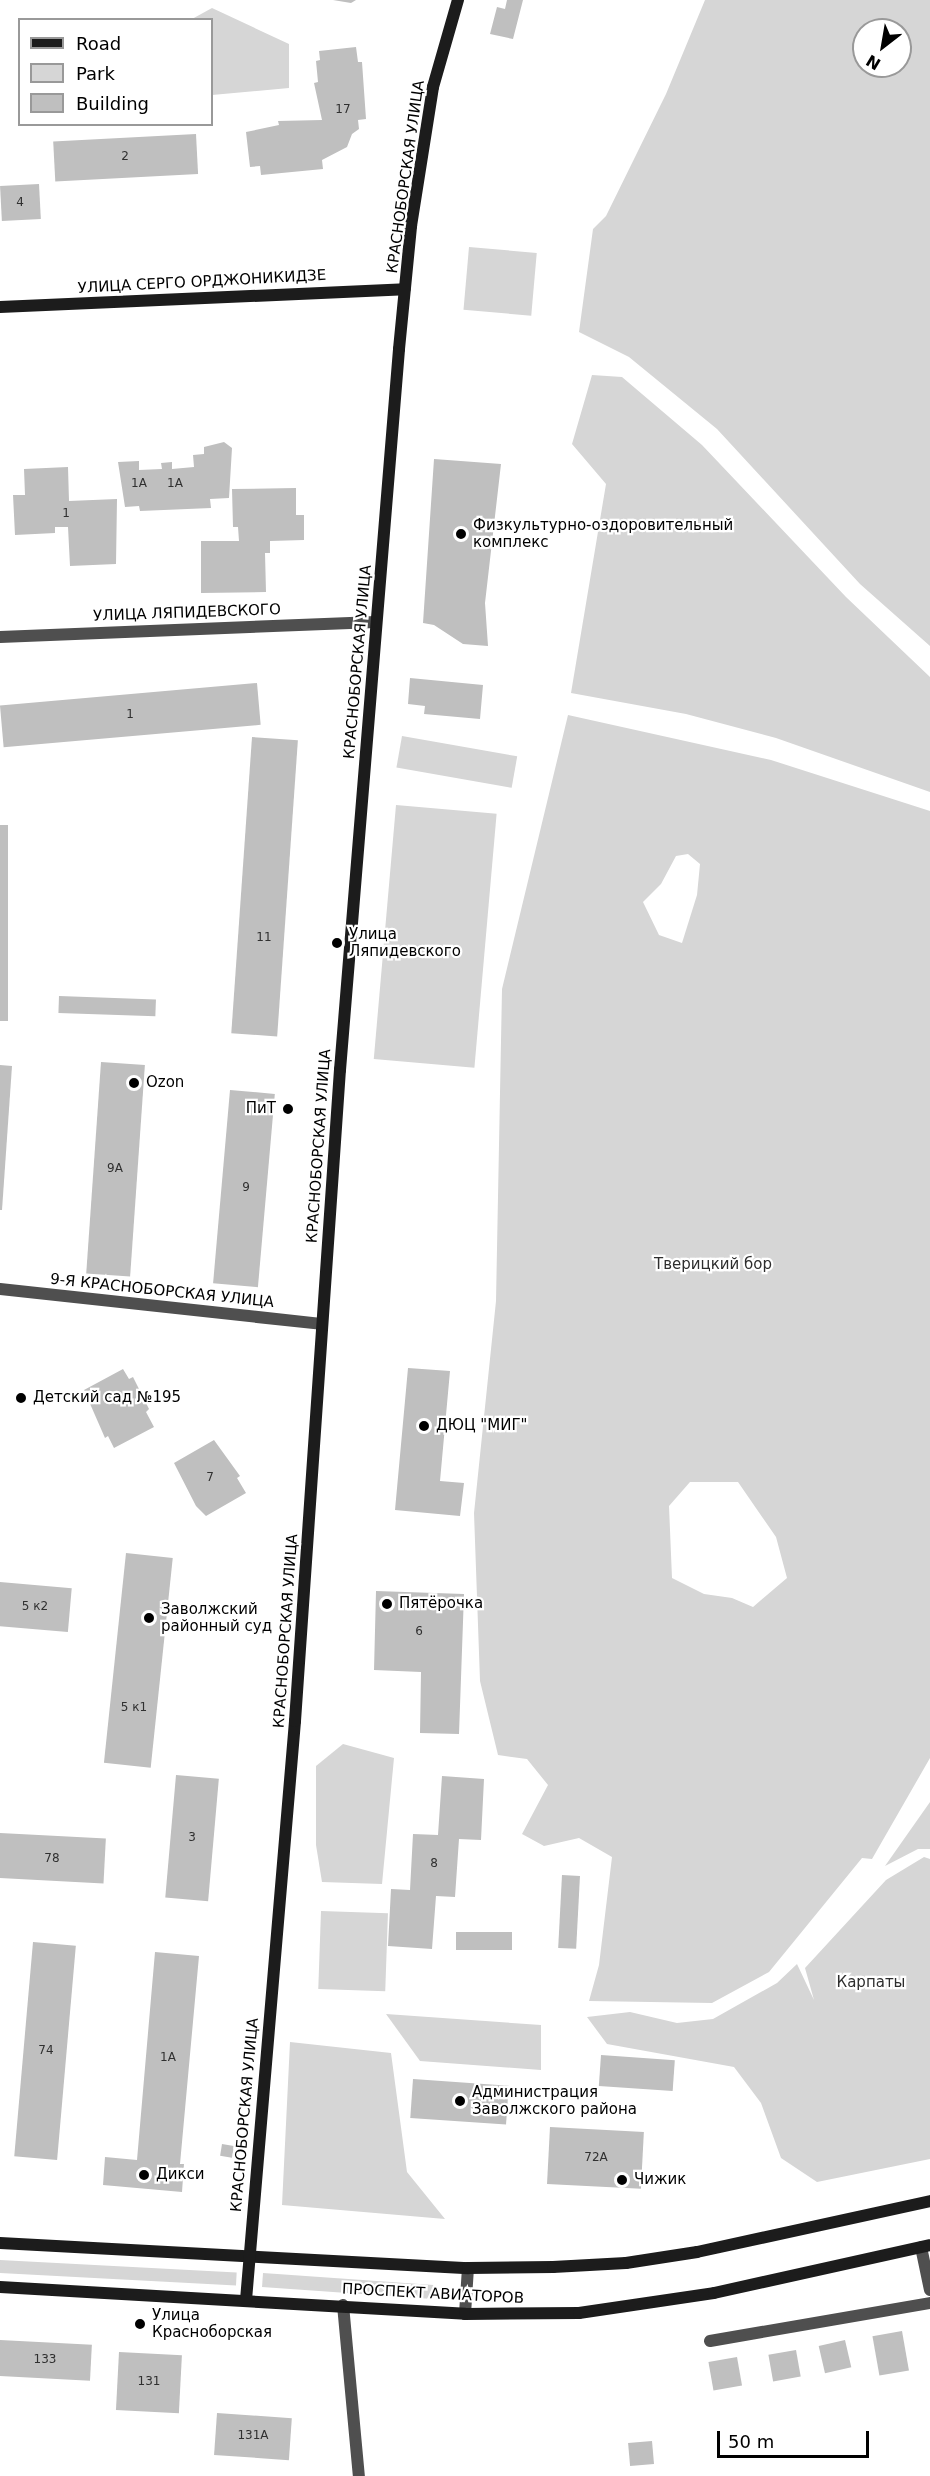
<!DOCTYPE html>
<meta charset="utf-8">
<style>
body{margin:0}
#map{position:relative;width:930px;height:2476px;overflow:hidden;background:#fff;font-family:"DejaVu Sans",sans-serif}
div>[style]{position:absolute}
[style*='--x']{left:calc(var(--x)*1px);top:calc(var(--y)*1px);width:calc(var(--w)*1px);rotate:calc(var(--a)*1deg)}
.green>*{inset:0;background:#d6d6d6;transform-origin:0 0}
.building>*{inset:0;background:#bfbfbf;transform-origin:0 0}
.street>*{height:12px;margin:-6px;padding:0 6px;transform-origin:6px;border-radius:6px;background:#4f4f4f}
.secondary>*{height:12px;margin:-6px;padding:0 6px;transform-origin:6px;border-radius:6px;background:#1c1c1c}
.dots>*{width:16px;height:16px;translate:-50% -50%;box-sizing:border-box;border:3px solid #fff;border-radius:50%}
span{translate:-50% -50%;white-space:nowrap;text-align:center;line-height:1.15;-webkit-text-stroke:4.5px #fff;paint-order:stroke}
.number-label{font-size:12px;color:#303030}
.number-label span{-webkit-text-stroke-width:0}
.street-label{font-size:15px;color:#000}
.poi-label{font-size:15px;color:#000}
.left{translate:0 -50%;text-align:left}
.right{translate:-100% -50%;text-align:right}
.park-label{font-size:15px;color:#2d2d2d}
.legend{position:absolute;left:18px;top:18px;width:195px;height:108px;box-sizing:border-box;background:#fff;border:2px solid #999;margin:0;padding:8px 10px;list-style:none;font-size:18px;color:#000}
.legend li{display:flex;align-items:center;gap:12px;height:30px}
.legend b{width:30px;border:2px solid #999}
.north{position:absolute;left:852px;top:18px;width:60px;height:60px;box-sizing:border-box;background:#fff;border:2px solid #999;border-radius:50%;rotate:211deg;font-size:16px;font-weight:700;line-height:24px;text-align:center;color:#000}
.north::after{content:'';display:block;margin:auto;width:21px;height:27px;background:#000;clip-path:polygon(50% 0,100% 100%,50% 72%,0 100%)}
.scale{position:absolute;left:717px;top:2431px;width:152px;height:27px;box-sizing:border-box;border:3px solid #000;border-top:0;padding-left:8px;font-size:18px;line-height:21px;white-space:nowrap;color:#000;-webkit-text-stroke:4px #fff;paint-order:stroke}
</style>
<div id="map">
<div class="green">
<i style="clip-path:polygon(evenodd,705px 0,930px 0,930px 646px,860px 584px,717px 429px,629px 357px,579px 332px,593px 229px,606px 216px,666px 94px,705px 0,864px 30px,900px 30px,900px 66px,864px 66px,864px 30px)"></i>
<i style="clip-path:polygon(212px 8px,289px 44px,289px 88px,212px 95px,212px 20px,192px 19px)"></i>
<i style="left:469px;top:247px;width:68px;height:63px;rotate:5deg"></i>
<i style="clip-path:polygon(592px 375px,622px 377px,702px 445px,846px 597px,930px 677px,930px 792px,776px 738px,686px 714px,571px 693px,606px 484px,572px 444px)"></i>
<i style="clip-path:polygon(evenodd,568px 715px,771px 760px,930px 811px,930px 1758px,872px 1859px,862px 1858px,769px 1972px,712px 2003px,589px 2001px,599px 1965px,612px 1857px,579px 1838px,544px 1846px,522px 1834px,548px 1785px,527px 1759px,498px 1755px,480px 1681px,474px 1513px,496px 1301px,502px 989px,568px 715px,688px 854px,700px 864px,697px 895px,682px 943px,659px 935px,643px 902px,661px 884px,676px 856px,688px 854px,568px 715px,690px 1482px,738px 1482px,776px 1537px,787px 1578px,753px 1607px,732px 1598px,704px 1594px,672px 1578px,669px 1506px,690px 1482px)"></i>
<i style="left:402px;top:736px;width:117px;height:32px;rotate:10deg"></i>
<i style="left:396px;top:805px;width:101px;height:255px;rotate:5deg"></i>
<i style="clip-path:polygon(343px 1744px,394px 1758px,382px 1884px,322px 1882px,316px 1845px,316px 1766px)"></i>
<i style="clip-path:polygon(930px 1802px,930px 1849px,918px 1849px,885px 1866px)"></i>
<i style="clip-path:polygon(924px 1857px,930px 1859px,930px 2159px,817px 2182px,781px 2158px,761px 2103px,734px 2067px,607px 2044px,587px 2017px,630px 2012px,677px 2023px,713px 2019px,777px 1983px,797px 1964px,814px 2000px,805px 1968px,886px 1880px)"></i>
<i style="left:321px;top:1911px;width:67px;height:78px;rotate:2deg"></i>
<i style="clip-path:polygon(386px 2014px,541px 2025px,541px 2070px,420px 2061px)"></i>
<i style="clip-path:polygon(290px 2042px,391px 2053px,407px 2172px,445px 2219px,282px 2205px)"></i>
<i style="left:0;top:2260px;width:237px;height:13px;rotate:3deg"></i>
<i style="left:263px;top:2273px;width:171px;height:14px;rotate:4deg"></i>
</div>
<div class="building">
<i style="clip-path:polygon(333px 0,356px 0,351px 3px)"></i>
<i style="clip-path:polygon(507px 0,523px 0,513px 39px,490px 34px,497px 7px,505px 9px)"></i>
<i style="clip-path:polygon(356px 47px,358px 62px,362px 62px,366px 119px,358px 120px,359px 129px,352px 134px,347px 147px,322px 160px,323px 169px,261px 175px,260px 166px,250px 167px,246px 132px,279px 125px,278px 121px,322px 120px,314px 83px,318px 82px,316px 61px,320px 60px,319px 51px)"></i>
<i style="left:196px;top:134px;width:40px;height:143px;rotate:87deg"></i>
<i style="left:39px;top:184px;width:35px;height:39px;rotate:87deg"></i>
<i style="clip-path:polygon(224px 442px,232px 448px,229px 498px,210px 499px,211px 508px,140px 511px,139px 506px,125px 507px,118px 462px,139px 461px,139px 470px,162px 469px,161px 463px,172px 462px,172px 469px,194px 467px,193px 455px,204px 454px,204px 447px)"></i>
<i style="clip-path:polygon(434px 459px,501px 464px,485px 603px,488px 646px,463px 644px,434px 625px,423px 623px)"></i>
<i style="clip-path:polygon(68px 467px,69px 501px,117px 499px,116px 564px,70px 566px,68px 527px,55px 527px,55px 533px,15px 535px,13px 495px,25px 495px,24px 469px)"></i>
<i style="clip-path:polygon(296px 488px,296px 515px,304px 515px,304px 540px,270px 541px,270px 553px,265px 553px,266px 592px,201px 593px,201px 541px,239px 541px,238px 527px,233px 527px,232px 489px)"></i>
<i style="clip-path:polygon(410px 678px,483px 685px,480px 719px,424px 714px,425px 706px,408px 704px)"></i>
<i style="left:257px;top:683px;width:42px;height:258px;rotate:85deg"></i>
<i style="left:252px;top:737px;width:46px;height:297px;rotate:4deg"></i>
<i style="left:0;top:825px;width:8px;height:196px"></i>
<i style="left:59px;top:996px;width:97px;height:17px;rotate:2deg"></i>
<i style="left:101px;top:1062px;width:44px;height:212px;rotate:4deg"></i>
<i style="clip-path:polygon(0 1065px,12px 1066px,2px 1210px,0 1210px)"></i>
<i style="left:230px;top:1090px;width:45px;height:194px;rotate:5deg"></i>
<i style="clip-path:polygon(408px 1368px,450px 1371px,440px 1481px,464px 1483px,460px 1516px,395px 1510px)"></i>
<i style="clip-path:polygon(123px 1369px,129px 1379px,133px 1377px,149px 1409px,146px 1412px,154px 1427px,114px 1448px,108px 1436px,105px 1438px,84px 1390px)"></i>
<i style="clip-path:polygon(214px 1440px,240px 1476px,237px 1478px,246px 1493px,206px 1516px,196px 1506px,174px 1463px)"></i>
<i style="left:126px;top:1553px;width:47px;height:211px;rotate:6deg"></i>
<i style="left:0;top:1582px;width:72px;height:44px;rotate:5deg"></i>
<i style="clip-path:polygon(376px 1591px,464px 1594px,459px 1734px,420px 1733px,421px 1672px,374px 1670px)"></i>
<i style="left:176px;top:1775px;width:43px;height:123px;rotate:5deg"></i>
<i style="clip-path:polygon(442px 1776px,484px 1779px,481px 1840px,459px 1839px,455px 1897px,436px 1896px,432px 1949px,388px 1946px,391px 1889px,410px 1890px,413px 1834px,438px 1835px)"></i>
<i style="left:0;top:1833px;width:106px;height:45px;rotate:3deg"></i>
<i style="left:562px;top:1875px;width:18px;height:73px;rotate:3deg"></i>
<i style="left:512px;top:1932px;width:18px;height:56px;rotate:90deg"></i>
<i style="left:33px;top:1942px;width:43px;height:215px;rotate:5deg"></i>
<i style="clip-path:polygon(155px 1952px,199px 1956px,180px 2164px,184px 2164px,182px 2192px,103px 2185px,105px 2157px,137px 2160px)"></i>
<i style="left:601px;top:2055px;width:74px;height:31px;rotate:4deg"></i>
<i style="left:413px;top:2079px;width:96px;height:39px;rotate:4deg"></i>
<i style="left:550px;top:2127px;width:94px;height:57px;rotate:3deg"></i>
<i style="left:222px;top:2144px;width:12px;height:12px;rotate:9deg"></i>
<i style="left:902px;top:2331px;width:40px;height:30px;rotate:80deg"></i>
<i style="left:0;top:2340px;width:92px;height:36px;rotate:3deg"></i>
<i style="left:845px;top:2340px;width:28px;height:27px;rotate:77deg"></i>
<i style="left:796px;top:2350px;width:27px;height:28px;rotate:80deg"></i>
<i style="left:119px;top:2352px;width:63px;height:58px;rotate:3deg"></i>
<i style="left:737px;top:2357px;width:29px;height:29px;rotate:80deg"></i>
<i style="left:217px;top:2413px;width:75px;height:42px;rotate:4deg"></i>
<i style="left:652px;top:2441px;width:23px;height:24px;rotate:85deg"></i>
</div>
<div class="street">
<i style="--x:0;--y:637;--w:376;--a:-2.3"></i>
<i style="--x:0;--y:1289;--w:323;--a:6.2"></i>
<i style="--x:921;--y:2247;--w:44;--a:78.2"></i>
<i style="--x:343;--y:2305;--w:172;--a:84.7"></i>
<i style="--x:465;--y:2314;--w:46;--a:-86.3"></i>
<i style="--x:710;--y:2341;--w:223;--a:-9.8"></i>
</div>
<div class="secondary">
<i style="--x:0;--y:307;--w:405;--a:-2.5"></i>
<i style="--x:0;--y:2243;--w:469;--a:3.1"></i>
<i style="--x:468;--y:2268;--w:85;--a:-0.7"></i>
<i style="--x:553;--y:2267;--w:73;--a:-3.1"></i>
<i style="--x:626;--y:2263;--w:72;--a:-8.8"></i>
<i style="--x:697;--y:2252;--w:239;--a:-12.3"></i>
<i style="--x:0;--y:2287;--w:466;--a:3.3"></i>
<i style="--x:465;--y:2314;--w:114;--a:-0.5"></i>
<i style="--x:579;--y:2313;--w:136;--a:-8.4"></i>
<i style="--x:714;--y:2293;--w:221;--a:-12.5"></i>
<i style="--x:246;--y:2300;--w:581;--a:-85.16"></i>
<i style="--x:295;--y:1721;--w:653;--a:-86.05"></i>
<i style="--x:340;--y:1070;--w:723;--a:-85.32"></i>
<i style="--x:399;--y:349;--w:124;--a:-84.4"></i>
<i style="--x:411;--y:226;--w:141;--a:-81"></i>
<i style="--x:433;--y:87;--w:91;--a:-74"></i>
</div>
<div class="dots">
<i style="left:461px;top:534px;background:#000"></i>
<i style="left:337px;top:943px;background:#000"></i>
<i style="left:134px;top:1083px;background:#000"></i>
<i style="left:288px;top:1109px;background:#000"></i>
<i style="left:21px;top:1398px;background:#000"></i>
<i style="left:424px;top:1426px;background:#000"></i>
<i style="left:387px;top:1604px;background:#000"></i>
<i style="left:149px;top:1618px;background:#000"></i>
<i style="left:460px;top:2101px;background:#000"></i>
<i style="left:144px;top:2175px;background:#000"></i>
<i style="left:622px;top:2180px;background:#000"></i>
<i style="left:140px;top:2324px;background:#000"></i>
</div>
<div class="number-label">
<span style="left:343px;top:110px">17</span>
<span style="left:125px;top:157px">2</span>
<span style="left:20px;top:203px">4</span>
<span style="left:139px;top:484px">1А</span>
<span style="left:175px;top:484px">1А</span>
<span style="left:66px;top:514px">1</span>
<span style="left:130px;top:715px">1</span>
<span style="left:264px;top:938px">11</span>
<span style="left:115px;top:1169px">9А</span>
<span style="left:246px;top:1188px">9</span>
<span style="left:210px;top:1478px">7</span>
<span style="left:35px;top:1607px">5 к2</span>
<span style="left:419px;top:1632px">6</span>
<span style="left:134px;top:1708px">5 к1</span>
<span style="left:192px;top:1838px">3</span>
<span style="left:52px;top:1859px">78</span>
<span style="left:434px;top:1864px">8</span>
<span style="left:46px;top:2051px">74</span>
<span style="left:168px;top:2058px">1А</span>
<span style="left:596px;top:2158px">72А</span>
<span style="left:45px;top:2360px">133</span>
<span style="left:149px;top:2382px">131</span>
<span style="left:253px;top:2436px">131А</span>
</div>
<div class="street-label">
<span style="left:406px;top:177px;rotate:-82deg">КРАСНОБОРСКАЯ УЛИЦА</span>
<span style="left:202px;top:282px;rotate:-3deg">УЛИЦА СЕРГО ОРДЖОНИКИДЗЕ</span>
<span style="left:187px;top:613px;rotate:-2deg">УЛИЦА ЛЯПИДЕВСКОГО</span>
<span style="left:358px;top:662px;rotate:-85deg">КРАСНОБОРСКАЯ УЛИЦА</span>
<span style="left:319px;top:1146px;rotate:-86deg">КРАСНОБОРСКАЯ УЛИЦА</span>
<span style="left:162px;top:1291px;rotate:6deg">9-Я КРАСНОБОРСКАЯ УЛИЦА</span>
<span style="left:286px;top:1631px;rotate:-86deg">КРАСНОБОРСКАЯ УЛИЦА</span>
<span style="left:245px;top:2115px;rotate:-85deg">КРАСНОБОРСКАЯ УЛИЦА</span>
<span style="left:433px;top:2294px;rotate:3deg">ПРОСПЕКТ АВИАТОРОВ</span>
</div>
<div class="poi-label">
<span class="left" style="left:473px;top:534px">Физкультурно-оздоровительный<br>комплекс</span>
<span class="left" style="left:349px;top:943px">Улица<br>Ляпидевского</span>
<span class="left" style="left:146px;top:1083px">Ozon</span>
<span class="right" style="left:276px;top:1109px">ПиТ</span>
<span class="left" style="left:33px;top:1398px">Детский сад №195</span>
<span class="left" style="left:436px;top:1426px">ДЮЦ "МИГ"</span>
<span class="left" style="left:399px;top:1604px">Пятёрочка</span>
<span class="left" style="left:161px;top:1618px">Заволжский<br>районный суд</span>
<span class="left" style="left:472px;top:2101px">Администрация<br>Заволжского района</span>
<span class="left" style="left:156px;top:2175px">Дикси</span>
<span class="left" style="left:634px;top:2180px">Чижик</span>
<span class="left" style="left:152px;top:2324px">Улица<br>Красноборская</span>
</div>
<div class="park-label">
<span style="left:713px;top:1265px">Тверицкий бор</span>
<span style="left:871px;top:1983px">Карпаты</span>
</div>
<ul class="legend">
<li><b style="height:8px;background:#1c1c1c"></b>Road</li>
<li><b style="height:16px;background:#d6d6d6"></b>Park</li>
<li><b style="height:16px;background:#bfbfbf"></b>Building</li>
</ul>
<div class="north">N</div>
<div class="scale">50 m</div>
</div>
